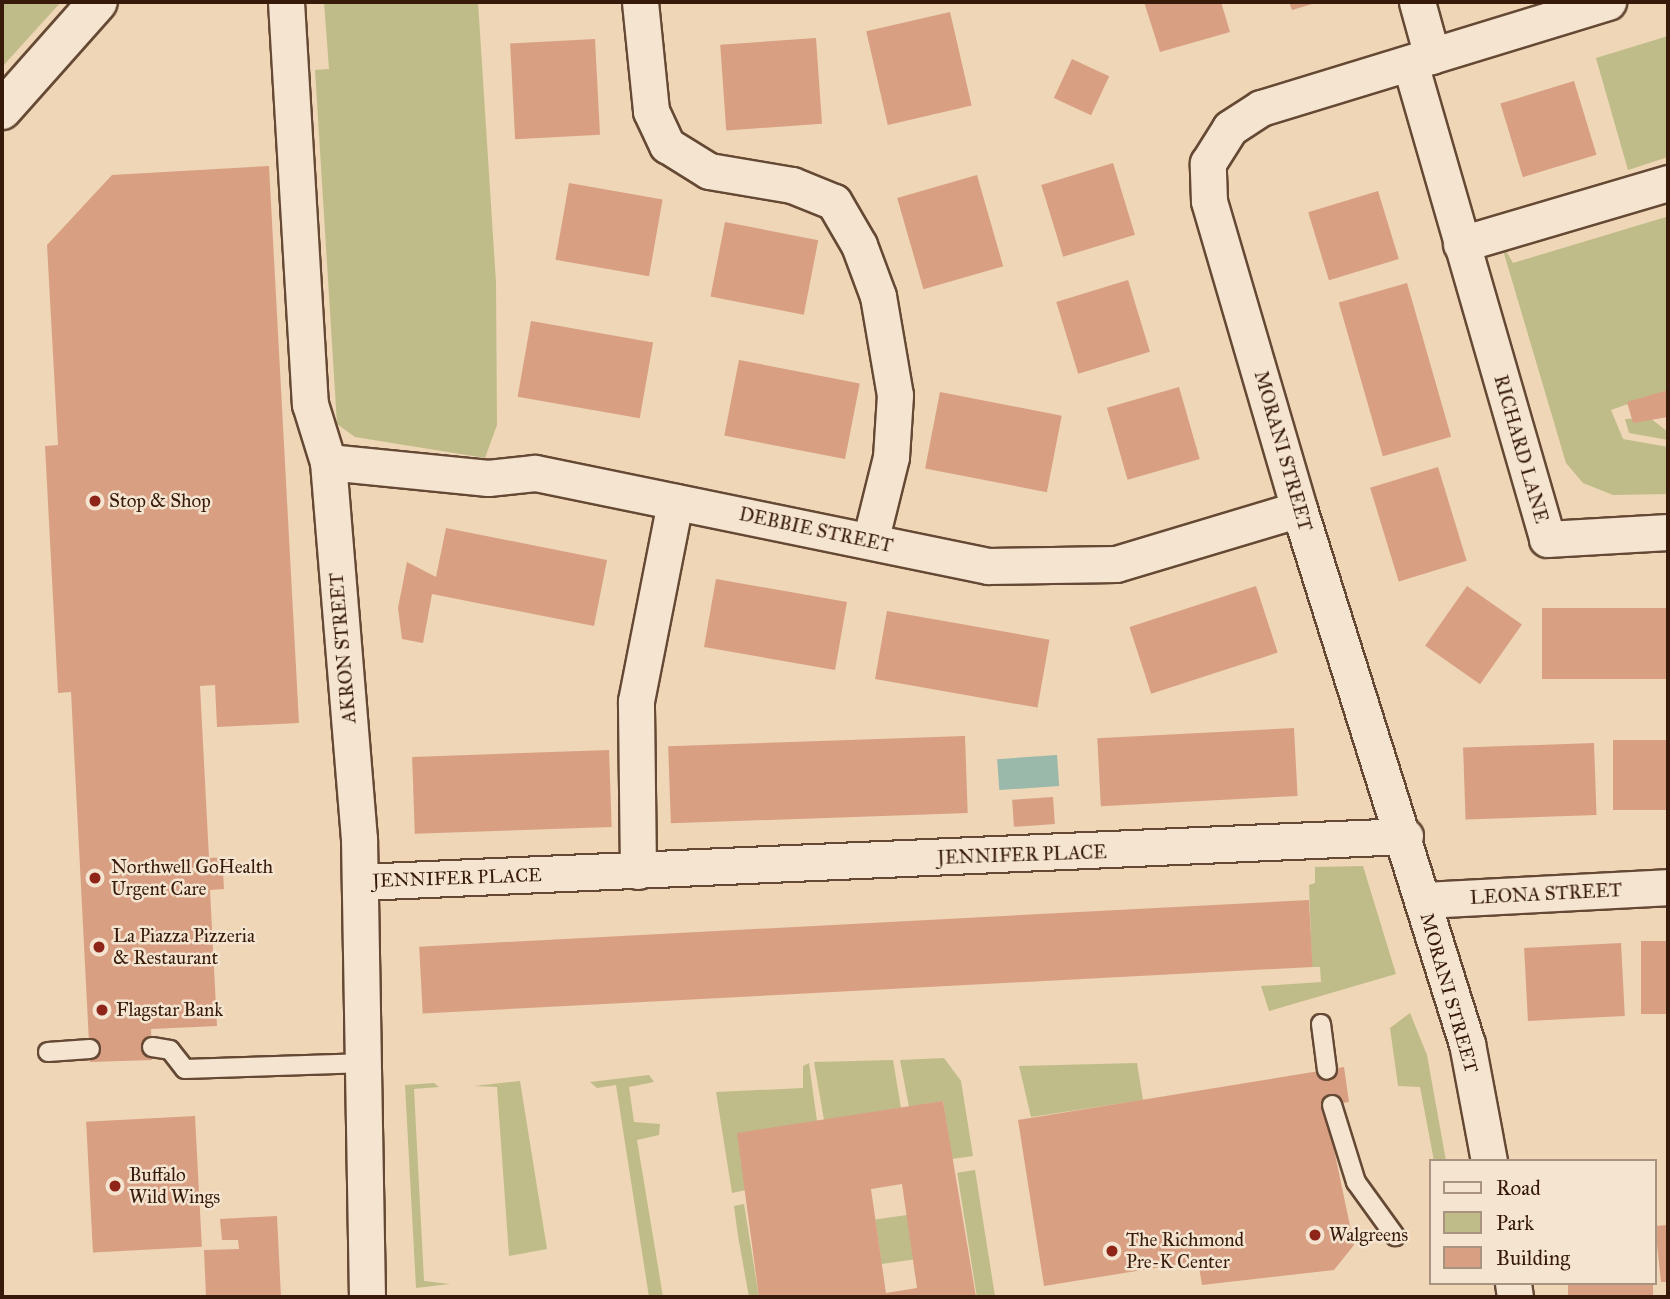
<!DOCTYPE html>
<style>
body{margin:0}
#map{position:relative;width:1670px;height:1299px;overflow:hidden;background:#eed6b6;font-family:"IM FELL Great Primer",serif}
div>[style]{position:absolute}
[style*='--x']{left:calc(var(--x)*1px);top:calc(var(--y)*1px);width:calc(var(--w)*1px);rotate:calc(var(--a)*1deg)}
.green>*{inset:0;background:#bfbc89;transform-origin:0 0}
.water>*{inset:0;background:#9ab9ab;transform-origin:0 0}
.building>*{inset:0;background:#d89f83;transform-origin:0 0}
.roads{filter:drop-shadow(2px 0 #654934) drop-shadow(-2px 0 #654934) drop-shadow(0 2px #654934) drop-shadow(0 -2px #654934)}
.service>*{height:18px;margin:-9px;padding:0 9px;transform-origin:9px;border-radius:9px;background:#f4e4d0}
.minor>*{height:35px;margin:-17.5px;padding:0 17.5px;transform-origin:17.5px;border-radius:17.5px;background:#f4e4d0}
.secondary>*{height:38px;margin:-19px;padding:0 19px;transform-origin:19px;border-radius:19px;background:#f4e4d0}
.dots>*{width:19px;height:19px;translate:-50% -50%;box-sizing:border-box;border:4px solid #f4e4d0;border-radius:50%}
span{translate:-50% -50%;white-space:nowrap;text-align:center;line-height:1.15;-webkit-text-stroke:5px #f4e4d0;paint-order:stroke}
.street-label{font-size:19px;color:#371a09}
.poi-label{font-size:19px;color:#371a09}
.left{translate:0 -50%;text-align:left}
.frame{position:absolute;inset:0;border:4px solid #371a09;pointer-events:none}
.legend{position:absolute;left:1429px;top:1159px;width:228px;height:126px;box-sizing:border-box;background:#f4e4d0;border:2px solid #a89380;margin:0;padding:9px 12px;list-style:none;font-size:21px;color:#371a09}
.legend li{display:flex;align-items:center;gap:14px;height:35px}
.legend b{width:35px;border:2px solid #a89380}
</style>
<div id="map">
<div class="green">
<i style="clip-path:polygon(2px 2px,61px 2px,2px 67px)"></i>
<i style="clip-path:polygon(324px 2px,478px 2px,496px 283px,497px 425px,485px 458px,355px 437px,337px 424px,315px 70px,329px 69px)"></i>
<i style="clip-path:polygon(1668px 36px,1668px 157px,1628px 170px,1596px 58px)"></i>
<i style="clip-path:polygon(1666px 217px,1668px 390px,1611px 410px,1623px 439px,1668px 447px,1668px 494px,1613px 495px,1583px 483px,1566px 463px,1500px 240px,1513px 263px)"></i>
<i style="clip-path:polygon(1650px 418px,1668px 432px,1668px 440px,1629px 433px,1625px 419px)"></i>
<i style="clip-path:polygon(1363px 866px,1396px 974px,1269px 1011px,1261px 986px,1321px 982px,1320px 967px,1312px 967px,1309px 885px,1315px 883px,1315px 867px)"></i>
<i style="clip-path:polygon(1410px 1013px,1427px 1055px,1446px 1161px,1434px 1161px,1420px 1087px,1398px 1086px,1390px 1028px)"></i>
<i style="clip-path:polygon(944px 1058px,961px 1081px,973px 1156px,952px 1159px,943px 1101px,909px 1107px,900px 1060px)"></i>
<i style="clip-path:polygon(893px 1060px,901px 1108px,824px 1120px,814px 1062px)"></i>
<i style="clip-path:polygon(809px 1063px,817px 1121px,746px 1190px,732px 1193px,716px 1092px,803px 1088px,803px 1066px)"></i>
<i style="clip-path:polygon(1137px 1063px,1143px 1100px,1031px 1117px,1019px 1066px)"></i>
<i style="clip-path:polygon(649px 1075px,654px 1082px,629px 1087px,634px 1122px,660px 1124px,659px 1135px,637px 1140px,663px 1297px,649px 1297px,616px 1085px,597px 1088px,590px 1082px)"></i>
<i style="clip-path:polygon(520px 1081px,547px 1249px,509px 1256px,497px 1087px,474px 1086px)"></i>
<i style="clip-path:polygon(434px 1083px,439px 1087px,414px 1089px,424px 1281px,450px 1284px,416px 1288px,405px 1085px)"></i>
<i style="left:975px;top:1170px;width:129px;height:18px;rotate:81deg"></i>
<i style="clip-path:polygon(744px 1204px,759px 1297px,749px 1297px,738px 1236px,734px 1206px)"></i>
<i style="left:907px;top:1215px;width:45px;height:32px;rotate:82deg"></i>
</div>
<div class="water">
<i style="left:1057px;top:755px;width:31px;height:60px;rotate:86deg"></i>
</div>
<div class="building">
<i style="clip-path:polygon(1144px 2px,1221px 2px,1230px 32px,1160px 52px)"></i>
<i style="clip-path:polygon(1289px 2px,1319px 2px,1292px 10px)"></i>
<i style="left:950px;top:12px;width:96px;height:86px;rotate:77deg"></i>
<i style="left:816px;top:38px;width:86px;height:96px;rotate:86deg"></i>
<i style="left:595px;top:39px;width:96px;height:85px;rotate:87deg"></i>
<i style="left:1072px;top:59px;width:41px;height:43px;rotate:25deg"></i>
<i style="left:1574px;top:81px;width:77px;height:77px;rotate:73deg"></i>
<i style="left:1113px;top:163px;width:75px;height:75px;rotate:73deg"></i>
<i style="clip-path:polygon(269px 166px,299px 723px,217px 727px,215px 685px,200px 686px,209px 858px,228px 857px,229px 872px,223px 872px,224px 889px,210px 890px,217px 1026px,151px 1029px,152px 1060px,90px 1062px,71px 692px,58px 693px,45px 446px,58px 445px,47px 245px,112px 175px)"></i>
<i style="left:977px;top:175px;width:95px;height:83px;rotate:74deg"></i>
<i style="left:569px;top:183px;width:95px;height:78px;rotate:10deg"></i>
<i style="left:1378px;top:191px;width:71px;height:73px;rotate:73deg"></i>
<i style="left:725px;top:222px;width:95px;height:76px;rotate:11deg"></i>
<i style="left:1128px;top:280px;width:75px;height:75px;rotate:73deg"></i>
<i style="left:1407px;top:283px;width:160px;height:71px;rotate:74deg"></i>
<i style="left:531px;top:321px;width:124px;height:77px;rotate:10deg"></i>
<i style="left:739px;top:360px;width:123px;height:77px;rotate:11deg"></i>
<i style="left:1179px;top:387px;width:75px;height:75px;rotate:74deg"></i>
<i style="clip-path:polygon(1668px 390px,1668px 417px,1633px 423px,1627px 402px)"></i>
<i style="left:940px;top:392px;width:124px;height:78px;rotate:11deg"></i>
<i style="left:1438px;top:467px;width:98px;height:71px;rotate:73deg"></i>
<i style="clip-path:polygon(446px 528px,607px 560px,594px 626px,432px 594px,423px 643px,402px 639px,398px 608px,407px 562px,436px 577px)"></i>
<i style="left:716px;top:579px;width:133px;height:69px;rotate:10deg"></i>
<i style="left:1256px;top:586px;width:70px;height:133px;rotate:72deg"></i>
<i style="left:1467px;top:586px;width:67px;height:73px;rotate:35deg"></i>
<i style="left:1668px;top:608px;width:71px;height:126px;rotate:90deg"></i>
<i style="left:887px;top:611px;width:165px;height:69px;rotate:10deg"></i>
<i style="left:1294px;top:728px;width:68px;height:197px;rotate:87deg"></i>
<i style="left:965px;top:736px;width:77px;height:297px;rotate:88deg"></i>
<i style="left:1668px;top:740px;width:70px;height:55px;rotate:90deg"></i>
<i style="left:1594px;top:743px;width:72px;height:131px;rotate:88deg"></i>
<i style="left:609px;top:750px;width:77px;height:197px;rotate:88deg"></i>
<i style="left:1053px;top:797px;width:27px;height:41px;rotate:86deg"></i>
<i style="left:1309px;top:900px;width:67px;height:891px;rotate:87deg"></i>
<i style="left:1668px;top:941px;width:73px;height:27px;rotate:90deg"></i>
<i style="left:1621px;top:943px;width:73px;height:97px;rotate:87deg"></i>
<i style="clip-path:polygon(1344px 1067px,1349px 1102px,1325px 1106px,1354px 1245px,1334px 1270px,1202px 1285px,1198px 1261px,1044px 1286px,1018px 1120px)"></i>
<i style="clip-path:polygon(evenodd,943px 1101px,976px 1297px,759px 1297px,737px 1133px,943px 1101px,902px 1184px,917px 1288px,886px 1293px,871px 1189px,902px 1184px)"></i>
<i style="left:195px;top:1116px;width:131px;height:109px;rotate:87deg"></i>
<i style="clip-path:polygon(277px 1216px,281px 1297px,206px 1297px,204px 1250px,239px 1249px,238px 1240px,222px 1240px,220px 1219px)"></i>
<i style="clip-path:polygon(1668px 1225px,1668px 1282px,1661px 1282px,1655px 1226px)"></i>
<i style="left:1568px;top:1283px;width:85px;height:14px"></i>
</div>
<div class="roads">
<div class="service">
<i style="--x:1321;--y:1024;--w:46;--a:82.6"></i>
<i style="--x:152;--y:1047;--w:18;--a:9"></i>
<i style="--x:170;--y:1050;--w:24;--a:52"></i>
<i style="--x:185;--y:1069;--w:182;--a:-1.9"></i>
<i style="--x:48;--y:1052;--w:42;--a:-4.1"></i>
<i style="--x:1332;--y:1105;--w:81;--a:72.7"></i>
<i style="--x:1356;--y:1182;--w:67;--a:54.2"></i>
</div>
<div class="minor">
<i style="--x:286;--y:2;--w:403;--a:86.6"></i>
<i style="--x:310;--y:404;--w:61;--a:72.8"></i>
<i style="--x:328;--y:462;--w:378;--a:85.3"></i>
<i style="--x:359;--y:839;--w:458;--a:89"></i>
<i style="--x:640;--y:2;--w:110;--a:84.2"></i>
<i style="--x:651;--y:111;--w:38;--a:65"></i>
<i style="--x:667;--y:145;--w:49;--a:31.8"></i>
<i style="--x:709;--y:171;--w:84;--a:9.6"></i>
<i style="--x:792;--y:185;--w:45;--a:22"></i>
<i style="--x:834;--y:202;--w:50;--a:59.8"></i>
<i style="--x:859;--y:245;--w:54;--a:69.6"></i>
<i style="--x:878;--y:296;--w:100;--a:80.3"></i>
<i style="--x:895;--y:395;--w:62;--a:93.7"></i>
<i style="--x:891;--y:457;--w:83;--a:103.9"></i>
<i style="--x:1417;--y:2;--w:56;--a:74.5"></i>
<i style="--x:1410;--y:63;--w:495;--a:73.9"></i>
<i style="--x:1547;--y:539;--w:121;--a:-3.3"></i>
<i style="--x:1461;--y:244;--w:216;--a:-16.4"></i>
<i style="--x:328;--y:462;--w:161;--a:5.7"></i>
<i style="--x:488;--y:478;--w:47;--a:-6.1"></i>
<i style="--x:535;--y:473;--w:462;--a:11.6"></i>
<i style="--x:988;--y:566;--w:128;--a:-0.9"></i>
<i style="--x:1116;--y:564;--w:191;--a:-16.7"></i>
<i style="--x:638;--y:871;--w:170;--a:-90.7"></i>
<i style="--x:636;--y:701;--w:203;--a:-78.9"></i>
<i style="--x:360;--y:882;--w:1046;--a:-2.52"></i>
<i style="--x:1423;--y:900;--w:245;--a:-3"></i>
<i style="--x:1489;--y:1161;--w:119;--a:-100.6"></i>
<i style="--x:1467;--y:1044;--w:561;--a:-107.43"></i>
<i style="--x:1299;--y:509;--w:321;--a:-106.3"></i>
<i style="--x:1209;--y:201;--w:38;--a:-92"></i>
<i style="--x:1208;--y:163;--w:41;--a:-57.8"></i>
<i style="--x:1230;--y:128;--w:37;--a:-33"></i>
<i style="--x:1261;--y:108;--w:363;--a:-17"></i>
<i style="--x:1513;--y:1283;--w:14;--a:82"></i>
</div>
<div class="secondary">
<i style="--x:2;--y:110;--w:144;--a:-48.4"></i>
</div>
</div>
<div class="dots">
<i style="left:95px;top:501px;background:#8f2418"></i>
<i style="left:95px;top:878px;background:#8f2418"></i>
<i style="left:99px;top:947px;background:#8f2418"></i>
<i style="left:102px;top:1010px;background:#8f2418"></i>
<i style="left:115px;top:1186px;background:#8f2418"></i>
<i style="left:1315px;top:1235px;background:#8f2418"></i>
<i style="left:1112px;top:1251px;background:#8f2418"></i>
</div>
<div class="street-label">
<span style="left:1521px;top:449px;rotate:74deg">RICHARD LANE</span>
<span style="left:1283px;top:451px;rotate:74deg">MORANI STREET</span>
<span style="left:816px;top:530px;rotate:12deg">DEBBIE STREET</span>
<span style="left:343px;top:648px;rotate:-95deg">AKRON STREET</span>
<span style="left:1022px;top:855px;rotate:-2deg">JENNIFER PLACE</span>
<span style="left:457px;top:878px;rotate:-2deg">JENNIFER PLACE</span>
<span style="left:1546px;top:894px;rotate:-3deg">LEONA STREET</span>
<span style="left:1449px;top:993px;rotate:74deg">MORANI STREET</span>
</div>
<div class="poi-label">
<span class="left" style="left:109px;top:501px">Stop &amp; Shop</span>
<span class="left" style="left:111px;top:878px">Northwell GoHealth<br>Urgent Care</span>
<span class="left" style="left:113px;top:947px">La Piazza Pizzeria<br>&amp; Restaurant</span>
<span class="left" style="left:116px;top:1010px">Flagstar Bank</span>
<span class="left" style="left:129px;top:1186px">Buffalo<br>Wild Wings</span>
<span class="left" style="left:1329px;top:1235px">Walgreens</span>
<span class="left" style="left:1126px;top:1251px">The Richmond<br>Pre-K Center</span>
</div>
<div class="frame"></div>
<ul class="legend">
<li><b style="height:9px;background:#f4e4d0"></b>Road</li>
<li><b style="height:19px;background:#bfbc89"></b>Park</li>
<li><b style="height:19px;background:#d89f83"></b>Building</li>
</ul>
</div>
